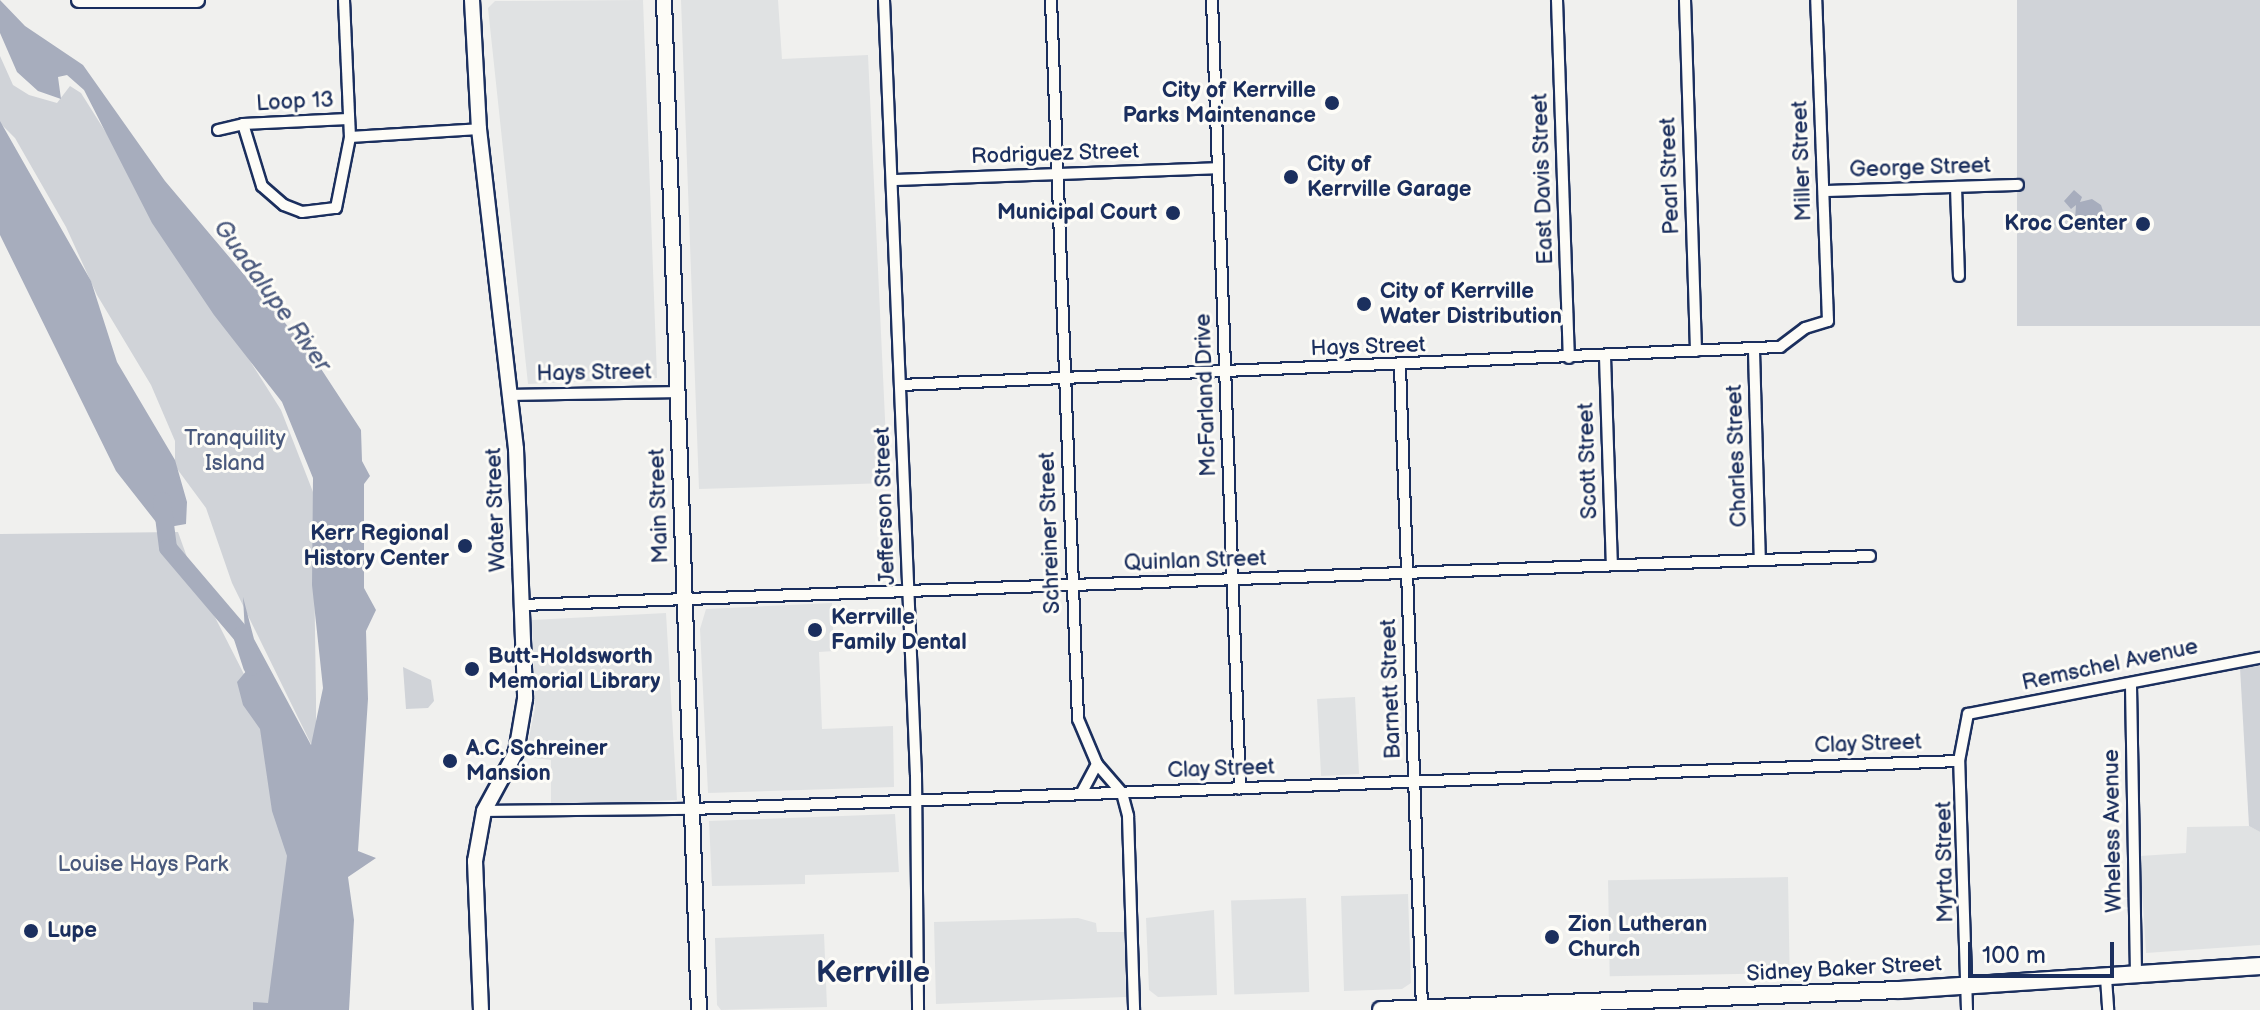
<!DOCTYPE html>
<style>
body{margin:0}
#map{position:relative;width:2260px;height:1010px;overflow:hidden;background:#f0f0ee;font-family:"Balsamiq Sans",sans-serif}
div>[style]{position:absolute}
[style*='--x']{left:calc(var(--x)*1px);top:calc(var(--y)*1px);width:calc(var(--w)*1px);rotate:calc(var(--a)*1deg)}
.built>*{inset:0;background:#e0e2e3;transform-origin:0 0}
.green>*{inset:0;background:#d0d3d8;transform-origin:0 0}
.water>*{inset:0;background:#a7adbd}
.river>*{height:18px;margin:-9px;padding:0 9px;transform-origin:9px;border-radius:9px;background:#a7adbd}
.roads{filter:drop-shadow(2px 0 #1b2f5e) drop-shadow(-2px 0 #1b2f5e) drop-shadow(0 2px #1b2f5e) drop-shadow(0 -2px #1b2f5e)}
.street>*{height:10px;margin:-5px;padding:0 5px;transform-origin:5px;border-radius:5px;background:#fdfcf7}
.secondary>*{height:14px;margin:-7px;padding:0 7px;transform-origin:7px;border-radius:7px;background:#fdfcf7}
.primary>*{height:16px;margin:-8px;padding:0 8px;transform-origin:8px;border-radius:8px;background:#fdfcf7}
.dots>*{width:22px;height:22px;translate:-50% -50%;box-sizing:border-box;border:4px solid #fdfcf7;border-radius:50%}
span{translate:-50% -50%;white-space:nowrap;text-align:center;line-height:1.15;-webkit-text-stroke:6px #fdfcf7;paint-order:stroke}
.poi-label{font-size:22px;color:#1b2f5e;font-weight:700}
.right{translate:-100% -50%;text-align:right}
.left{translate:0 -50%;text-align:left}
.street-label{font-size:22px;color:#1b2f5e}
.park-label{font-size:22px;color:#48587c}
.water-label{font-size:24px;color:#4c5b7f;font-style:italic}
.district-label{font-size:30px;color:#1b2f5e;font-weight:700}
.scale{position:absolute;left:1968px;top:942px;width:146px;height:36px;box-sizing:border-box;border:4px solid #1b2f5e;border-top:0;padding-left:10px;font-size:24px;line-height:28px;white-space:nowrap;color:#1b2f5e;-webkit-text-stroke:6px #fdfcf7;paint-order:stroke}
</style>
<div id="map">
<div class="built">
<i style="clip-path:polygon(643px 0,657px 378px,528px 384px,488px 8px,495px 1px)"></i>
<i style="clip-path:polygon(681px 0,778px 0,782px 59px,868px 55px,888px 483px,699px 489px)"></i>
<i style="clip-path:polygon(832px 603px,834px 651px,819px 652px,822px 729px,893px 726px,894px 787px,708px 793px,700px 629px,706px 609px)"></i>
<i style="clip-path:polygon(666px 613px,677px 800px,551px 806px,551px 760px,525px 757px,535px 708px,532px 620px)"></i>
<i style="left:1355px;top:697px;width:77px;height:38px;rotate:87deg"></i>
<i style="clip-path:polygon(895px 814px,899px 872px,805px 875px,805px 884px,712px 886px,709px 821px)"></i>
<i style="clip-path:polygon(2249px 826px,2260px 832px,2260px 945px,2146px 953px,2140px 856px,2186px 853px,2187px 827px)"></i>
<i style="left:1788px;top:877px;width:96px;height:180px;rotate:89deg"></i>
<i style="clip-path:polygon(1408px 894px,1411px 983px,1402px 989px,1344px 991px,1341px 896px)"></i>
<i style="left:1306px;top:898px;width:94px;height:75px;rotate:88deg"></i>
<i style="clip-path:polygon(1214px 910px,1217px 995px,1158px 997px,1149px 990px,1146px 918px)"></i>
<i style="clip-path:polygon(1078px 918px,1096px 923px,1097px 932px,1125px 932px,1126px 997px,936px 1004px,934px 922px)"></i>
<i style="clip-path:polygon(824px 934px,827px 1007px,721px 1010px,717px 1005px,715px 938px)"></i>
</div>
<div class="green">
<i style="left:2017px;top:0;width:243px;height:326px"></i>
<i style="clip-path:polygon(0 56px,13px 85px,29px 95px,57px 103px,70px 86px,81px 93px,281px 410px,313px 492px,316px 699px,316px 741px,311px 744px,232px 583px,206px 508px,175px 466px,175px 441px,151px 385px,97px 295px,66px 227px,15px 138px,0 123px)"></i>
<i style="clip-path:polygon(178px 532px,193px 574px,277px 739px,287px 856px,285px 1010px,0 1010px,0 534px)"></i>
<i style="clip-path:polygon(2260px 666px,2260px 832px,2249px 826px,2240px 668px)"></i>
<i style="clip-path:polygon(403px 667px,431px 680px,434px 701px,428px 708px,406px 709px)"></i>
</div>
<div class="water">
<i style="clip-path:polygon(0 0,25px 26px,83px 65px,165px 181px,312px 355px,361px 430px,362px 461px,370px 476px,364px 484px,364px 588px,376px 610px,366px 631px,368px 699px,358px 851px,376px 858px,348px 877px,354px 920px,349px 1010px,253px 1010px,253px 1002px,268px 1003px,287px 856px,272px 811px,260px 729px,243px 705px,237px 682px,247px 670px,243px 597px,254px 639px,311px 745px,323px 688px,312px 585px,313px 478px,282px 402px,214px 315px,152px 223px,84px 90px,67px 75px,58px 77px,61px 99px,38px 91px,17px 72px,0 33px)"></i>
<i style="clip-path:polygon(0 121px,91px 281px,117px 362px,175px 460px,187px 502px,186px 524px,169px 527px,156px 522px,116px 471px,0 235px)"></i>
<i style="clip-path:polygon(2074px 190px,2082px 197px,2080px 202px,2092px 199px,2101px 205px,2103px 211px,2086px 227px,2075px 220px,2076px 205px,2071px 209px,2064px 201px)"></i>
</div>
<div class="river">
<i style="--x:162;--y:501;--w:47;--a:82.7"></i>
<i style="--x:168;--y:548;--w:114;--a:49.6"></i>
<i style="--x:242;--y:635;--w:33;--a:72"></i>
</div>
<div class="roads">
<div class="street">
<i style="--x:344;--y:0;--w:137;--a:87.5"></i>
<i style="--x:350;--y:137;--w:129;--a:-3.5"></i>
<i style="--x:884;--y:0;--w:776;--a:87.64"></i>
<i style="--x:916;--y:775;--w:235;--a:89.5"></i>
<i style="--x:1051;--y:0;--w:720;--a:87.85"></i>
<i style="--x:1078;--y:719;--w:49;--a:67.1"></i>
<i style="--x:1097;--y:764;--w:38;--a:49"></i>
<i style="--x:1122;--y:793;--w:24;--a:75"></i>
<i style="--x:1128;--y:816;--w:194;--a:88.2"></i>
<i style="--x:1212;--y:0;--w:789;--a:87.97"></i>
<i style="--x:1557;--y:0;--w:358;--a:88.1"></i>
<i style="--x:1685;--y:0;--w:351;--a:88.2"></i>
<i style="--x:348;--y:119;--w:105;--a:177.3"></i>
<i style="--x:243;--y:124;--w:65;--a:73"></i>
<i style="--x:262;--y:186;--w:29;--a:41"></i>
<i style="--x:284;--y:205;--w:19;--a:21"></i>
<i style="--x:302;--y:212;--w:34;--a:-7"></i>
<i style="--x:336;--y:208;--w:72;--a:-78.8"></i>
<i style="--x:218;--y:130;--w:26;--a:-13"></i>
<i style="--x:894;--y:180;--w:324;--a:-2.1"></i>
<i style="--x:1956;--y:187;--w:89;--a:88.1"></i>
<i style="--x:1824;--y:191;--w:194;--a:-1.8"></i>
<i style="--x:1754;--y:351;--w:209;--a:88.4"></i>
<i style="--x:1605;--y:357;--w:208;--a:88.1"></i>
<i style="--x:1400;--y:366;--w:644;--a:88.04"></i>
<i style="--x:901;--y:385;--w:880;--a:-2.48"></i>
<i style="--x:1780;--y:347;--w:31;--a:-37"></i>
<i style="--x:1805;--y:328;--w:24;--a:-17"></i>
<i style="--x:1828;--y:321;--w:321;--a:-92.1"></i>
<i style="--x:512;--y:395;--w:165;--a:-1"></i>
<i style="--x:522;--y:605;--w:1349;--a:-2.08"></i>
<i style="--x:2131;--y:686;--w:289;--a:89"></i>
<i style="--x:1081;--y:794;--w:34;--a:-62"></i>
<i style="--x:484;--y:811;--w:208;--a:-0.6"></i>
<i style="--x:692;--y:809;--w:1268;--a:-2.17"></i>
<i style="--x:2106;--y:978;--w:32;--a:86"></i>
<i style="--x:1967;--y:1010;--w:249;--a:-91.8"></i>
<i style="--x:1959;--y:761;--w:48;--a:-79.2"></i>
<i style="--x:1968;--y:714;--w:297;--a:-10.9"></i>
</div>
<div class="secondary">
<i style="--x:79;--y:0;--w:118;--a:0"></i>
<i style="--x:472;--y:0;--w:129;--a:86.9"></i>
<i style="--x:479;--y:129;--w:322;--a:83.4"></i>
<i style="--x:516;--y:449;--w:250;--a:87.9"></i>
<i style="--x:525;--y:699;--w:54;--a:99.6"></i>
<i style="--x:516;--y:752;--w:67;--a:118.5"></i>
<i style="--x:484;--y:811;--w:51;--a:100.2"></i>
<i style="--x:475;--y:861;--w:149;--a:87.7"></i>
<i style="--x:664;--y:0;--w:1011;--a:88.02"></i>
</div>
<div class="primary">
<i style="--x:1381;--y:1010;--w:519;--a:-2.21"></i>
<i style="--x:1900;--y:990;--w:361;--a:-3.8"></i>
</div>
</div>
<div class="dots">
<i style="left:1332px;top:103px;background:#1b2f5e"></i>
<i style="left:1291px;top:177px;background:#1b2f5e"></i>
<i style="left:1173px;top:213px;background:#1b2f5e"></i>
<i style="left:2143px;top:224px;background:#1b2f5e"></i>
<i style="left:1364px;top:304px;background:#1b2f5e"></i>
<i style="left:465px;top:546px;background:#1b2f5e"></i>
<i style="left:815px;top:630px;background:#1b2f5e"></i>
<i style="left:472px;top:669px;background:#1b2f5e"></i>
<i style="left:450px;top:761px;background:#1b2f5e"></i>
<i style="left:31px;top:931px;background:#1b2f5e"></i>
<i style="left:1552px;top:937px;background:#1b2f5e"></i>
</div>
<div class="poi-label">
<span class="right" style="left:1316px;top:103px">City of Kerrville<br>Parks Maintenance</span>
<span class="left" style="left:1307px;top:177px">City of<br>Kerrville Garage</span>
<span class="right" style="left:1157px;top:213px">Municipal Court</span>
<span class="right" style="left:2127px;top:224px">Kroc Center</span>
<span class="left" style="left:1380px;top:304px">City of Kerrville<br>Water Distribution</span>
<span class="right" style="left:449px;top:546px">Kerr Regional<br>History Center</span>
<span class="left" style="left:831px;top:630px">Kerrville<br>Family Dental</span>
<span class="left" style="left:488px;top:669px">Butt-Holdsworth<br>Memorial Library</span>
<span class="left" style="left:466px;top:761px">A.C. Schreiner<br>Mansion</span>
<span class="left" style="left:1568px;top:937px">Zion Lutheran<br>Church</span>
<span class="left" style="left:47px;top:931px">Lupe</span>
</div>
<div class="street-label">
<span style="left:295px;top:102px;rotate:-3deg">Loop 13</span>
<span style="left:1055px;top:154px;rotate:-2deg">Rodriguez Street</span>
<span style="left:1802px;top:161px;rotate:-92deg">Miller Street</span>
<span style="left:1920px;top:168px;rotate:-2deg">George Street</span>
<span style="left:1670px;top:176px;rotate:-92deg">Pearl Street</span>
<span style="left:1543px;top:179px;rotate:-92deg">East Davis Street</span>
<span style="left:1368px;top:347px;rotate:-2deg">Hays Street</span>
<span style="left:594px;top:373px;rotate:-1deg">Hays Street</span>
<span style="left:1206px;top:395px;rotate:-92deg">McFarland Drive</span>
<span style="left:1737px;top:456px;rotate:-92deg">Charles Street</span>
<span style="left:1588px;top:461px;rotate:-92deg">Scott Street</span>
<span style="left:659px;top:506px;rotate:-92deg">Main Street</span>
<span style="left:885px;top:506px;rotate:-92deg">Jefferson Street</span>
<span style="left:496px;top:510px;rotate:-92deg">Water Street</span>
<span style="left:1050px;top:533px;rotate:-92deg">Schreiner Street</span>
<span style="left:1195px;top:561px;rotate:-2deg">Quinlan Street</span>
<span style="left:2110px;top:665px;rotate:-12deg">Remschel Avenue</span>
<span style="left:1391px;top:689px;rotate:-92deg">Barnett Street</span>
<span style="left:1868px;top:744px;rotate:-2deg">Clay Street</span>
<span style="left:1221px;top:769px;rotate:-2deg">Clay Street</span>
<span style="left:2113px;top:831px;rotate:-91deg">Wheless Avenue</span>
<span style="left:1945px;top:862px;rotate:-91deg">Myrta Street</span>
<span style="left:1844px;top:969px;rotate:-3deg">Sidney Baker Street</span>
</div>
<div class="park-label">
<span style="left:235px;top:451px">Tranquility<br>Island</span>
<span style="left:143px;top:865px">Louise Hays Park</span>
</div>
<div class="water-label">
<span style="left:272px;top:296px;rotate:54deg">Guadalupe River</span>
</div>
<div class="district-label">
<span style="left:873px;top:973px">Kerrville</span>
</div>
<div class="scale">100 m</div>
</div>
